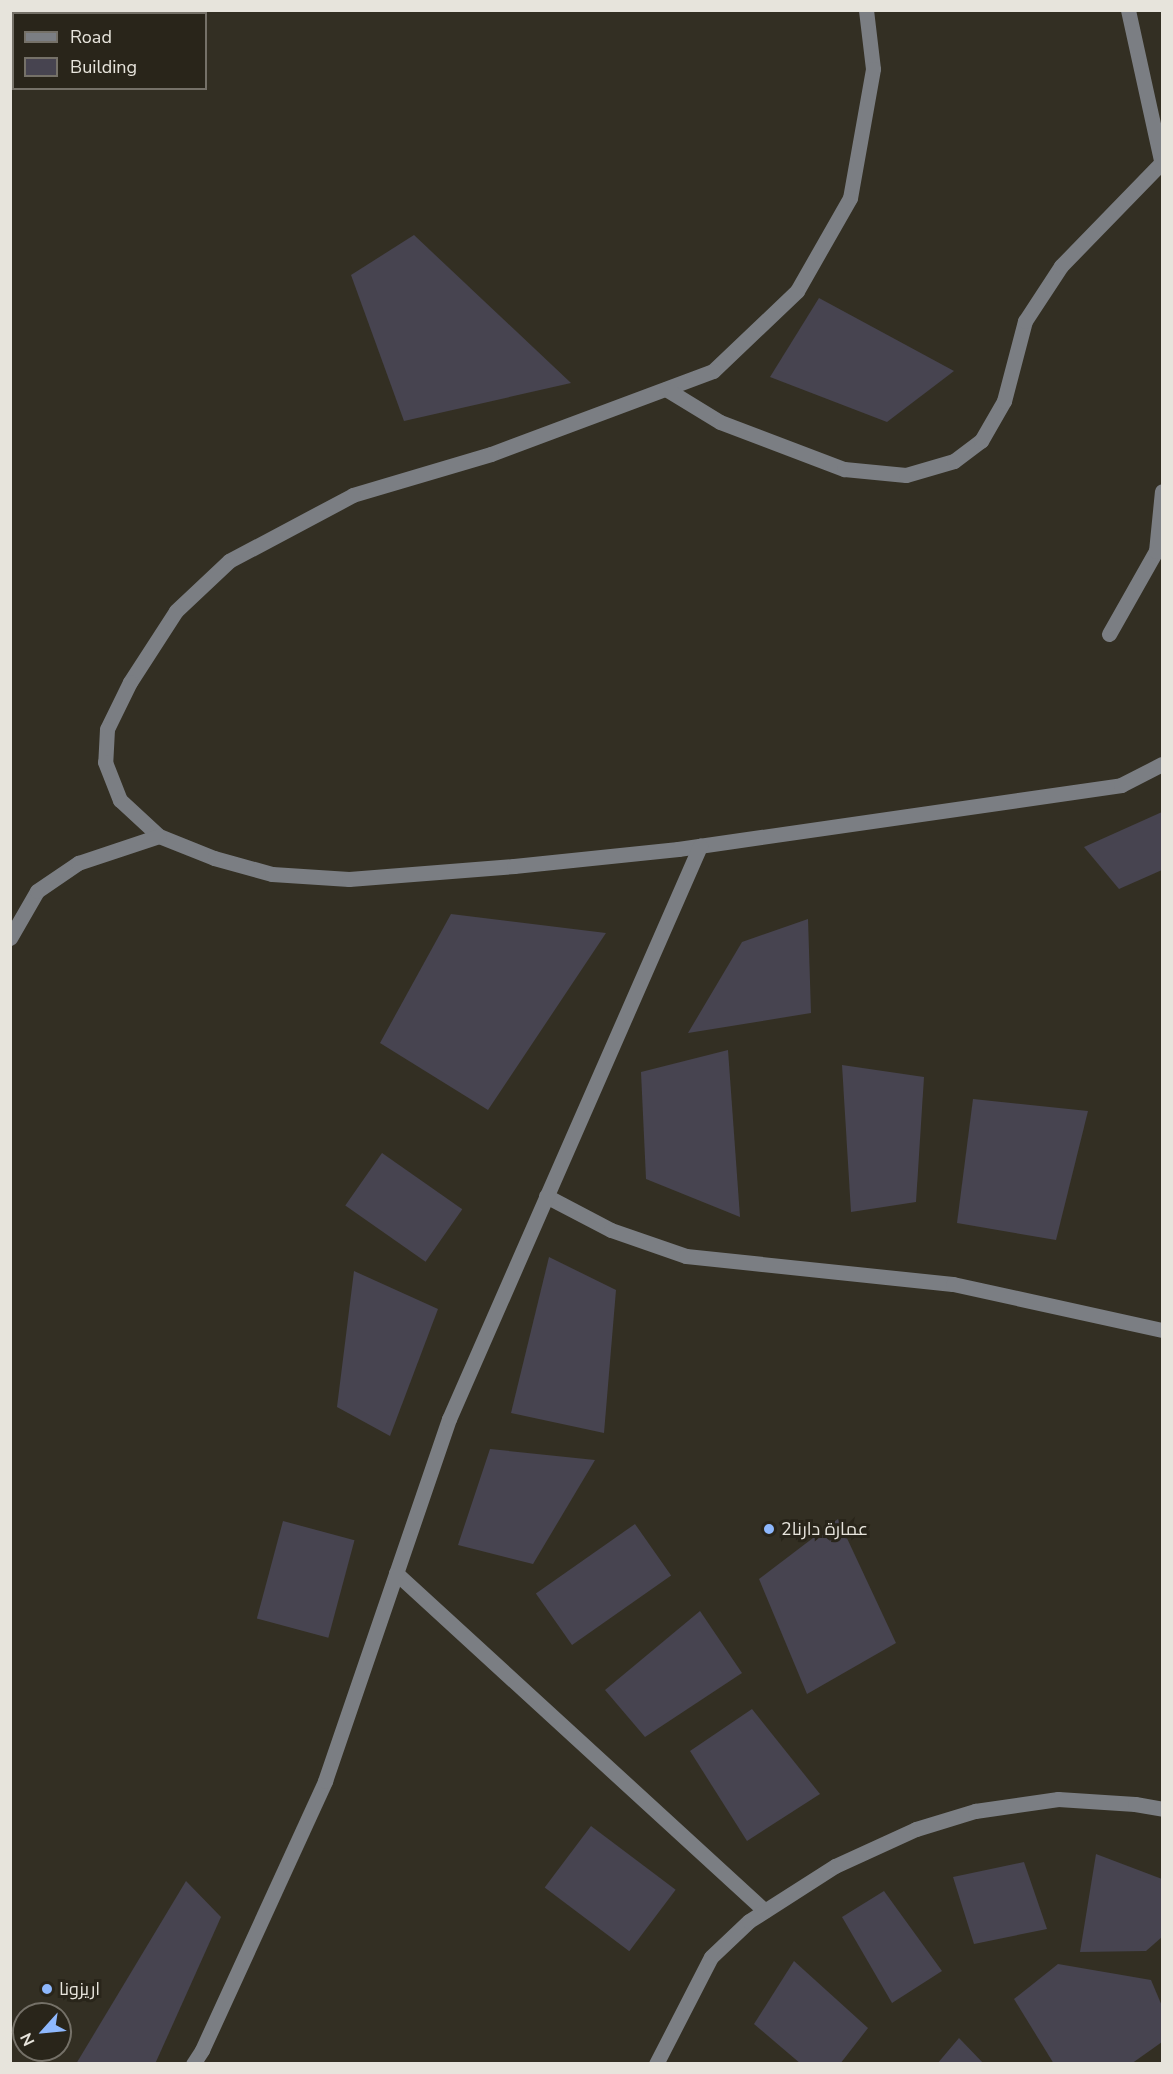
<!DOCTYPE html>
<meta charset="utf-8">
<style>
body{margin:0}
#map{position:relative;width:1173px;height:2074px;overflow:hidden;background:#332f23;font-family:"Nunito Sans",Cairo,sans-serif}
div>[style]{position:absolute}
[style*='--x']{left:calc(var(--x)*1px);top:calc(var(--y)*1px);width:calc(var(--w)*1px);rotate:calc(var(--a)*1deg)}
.building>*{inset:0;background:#474450;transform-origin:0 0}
.minor>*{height:15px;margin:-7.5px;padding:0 7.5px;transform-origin:7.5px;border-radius:7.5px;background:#7b7e83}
.dots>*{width:16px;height:16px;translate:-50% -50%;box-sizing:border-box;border:3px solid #29251a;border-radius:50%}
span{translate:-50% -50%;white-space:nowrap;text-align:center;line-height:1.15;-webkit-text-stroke:6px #29251a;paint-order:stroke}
.poi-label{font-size:18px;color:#e7e4dc}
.left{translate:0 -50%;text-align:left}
.frame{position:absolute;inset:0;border:12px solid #e7e4dc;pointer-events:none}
.legend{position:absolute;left:12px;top:12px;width:195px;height:78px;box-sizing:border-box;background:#29251a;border:2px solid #757168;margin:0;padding:8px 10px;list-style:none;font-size:18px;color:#e7e4dc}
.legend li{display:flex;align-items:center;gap:12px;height:30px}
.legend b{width:30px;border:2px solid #757168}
.north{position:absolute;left:12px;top:2002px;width:60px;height:60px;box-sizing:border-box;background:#29251a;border:2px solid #757168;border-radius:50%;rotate:243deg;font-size:16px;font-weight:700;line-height:24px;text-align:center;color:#e7e4dc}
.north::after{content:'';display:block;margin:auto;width:21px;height:27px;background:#8eb8fd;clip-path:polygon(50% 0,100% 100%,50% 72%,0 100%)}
</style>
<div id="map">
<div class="building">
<i style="clip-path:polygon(414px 235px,571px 383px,404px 421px,351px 275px)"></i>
<i style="clip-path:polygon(819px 298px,954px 371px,887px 422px,770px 377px)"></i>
<i style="clip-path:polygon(1162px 812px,1162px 870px,1119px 889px,1084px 847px)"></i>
<i style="clip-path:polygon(451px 914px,606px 933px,488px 1110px,380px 1043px)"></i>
<i style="clip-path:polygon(808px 919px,811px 1013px,688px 1033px,742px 942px)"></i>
<i style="clip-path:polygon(728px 1050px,740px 1217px,646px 1179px,641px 1072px)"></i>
<i style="clip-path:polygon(842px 1065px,924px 1077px,916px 1202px,851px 1212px)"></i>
<i style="clip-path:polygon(973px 1099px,1088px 1111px,1056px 1240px,957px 1223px)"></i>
<i style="left:382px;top:1153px;width:98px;height:64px;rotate:35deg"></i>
<i style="clip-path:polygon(549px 1257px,616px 1290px,604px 1433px,511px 1413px)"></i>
<i style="clip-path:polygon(354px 1271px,438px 1309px,390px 1436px,337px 1407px)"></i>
<i style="clip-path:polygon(490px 1449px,595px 1460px,533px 1564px,458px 1545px)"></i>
<i style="clip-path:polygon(838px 1519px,896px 1643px,807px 1694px,759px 1579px)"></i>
<i style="left:283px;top:1521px;width:74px;height:101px;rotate:15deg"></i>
<i style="left:635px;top:1524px;width:63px;height:121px;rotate:55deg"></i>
<i style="clip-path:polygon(700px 1611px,742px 1673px,645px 1737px,605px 1690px)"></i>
<i style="clip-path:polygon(752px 1709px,820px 1794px,747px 1841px,690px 1751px)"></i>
<i style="left:591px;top:1826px;width:106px;height:77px;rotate:37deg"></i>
<i style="clip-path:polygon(1096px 1854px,1162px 1879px,1162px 1937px,1146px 1951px,1080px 1952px)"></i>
<i style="clip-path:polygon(1024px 1862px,1047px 1929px,974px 1944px,953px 1877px)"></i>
<i style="clip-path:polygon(186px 1881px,221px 1917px,155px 2064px,76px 2064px)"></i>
<i style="clip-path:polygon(884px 1891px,942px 1971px,892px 2003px,842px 1917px)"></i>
<i style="clip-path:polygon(794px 1961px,868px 2028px,840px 2064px,801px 2064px,754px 2024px)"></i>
<i style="clip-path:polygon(1058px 1964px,1151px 1980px,1162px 2006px,1162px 2042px,1131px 2064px,1054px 2064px,1014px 1999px)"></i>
<i style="clip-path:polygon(959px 2038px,984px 2064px,937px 2064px)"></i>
</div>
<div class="minor">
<i style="--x:866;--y:10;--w:59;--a:83.2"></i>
<i style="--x:873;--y:69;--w:131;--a:100.1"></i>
<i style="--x:850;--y:198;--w:107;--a:119.7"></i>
<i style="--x:797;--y:291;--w:116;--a:136.4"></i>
<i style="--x:713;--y:371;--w:237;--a:159.5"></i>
<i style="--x:491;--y:454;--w:144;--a:163.5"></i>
<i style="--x:353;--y:495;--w:140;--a:152"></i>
<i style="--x:229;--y:561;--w:73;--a:136.7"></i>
<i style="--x:176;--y:611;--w:85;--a:122.9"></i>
<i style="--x:130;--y:682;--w:52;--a:116.1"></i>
<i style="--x:107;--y:729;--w:33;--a:93"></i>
<i style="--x:105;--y:762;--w:41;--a:68.5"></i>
<i style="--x:120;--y:800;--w:53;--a:42.7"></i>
<i style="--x:159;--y:836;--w:59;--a:21.8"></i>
<i style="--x:214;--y:858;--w:60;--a:15.4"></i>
<i style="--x:272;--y:874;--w:77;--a:3.7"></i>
<i style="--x:349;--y:879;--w:166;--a:-4.5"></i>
<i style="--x:514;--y:866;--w:165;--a:-5.9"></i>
<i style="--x:678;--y:849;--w:448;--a:-8.2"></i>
<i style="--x:1121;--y:785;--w:46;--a:-27.1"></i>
<i style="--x:1128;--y:10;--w:159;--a:77.6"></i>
<i style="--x:666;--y:389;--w:63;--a:31.4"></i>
<i style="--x:720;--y:422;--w:133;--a:20.8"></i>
<i style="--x:844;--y:469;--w:62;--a:5.5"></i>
<i style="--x:906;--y:475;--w:50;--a:-16.3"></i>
<i style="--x:954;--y:461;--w:34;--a:-37"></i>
<i style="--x:981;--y:441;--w:46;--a:-60.1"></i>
<i style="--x:1004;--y:401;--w:83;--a:-75.3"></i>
<i style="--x:1025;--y:321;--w:66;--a:-56.8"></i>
<i style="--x:1061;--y:266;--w:145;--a:-45.8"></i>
<i style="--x:1109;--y:634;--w:95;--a:-60.5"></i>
<i style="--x:1156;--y:551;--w:60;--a:-84.3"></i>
<i style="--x:10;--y:938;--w:54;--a:-60.1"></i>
<i style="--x:37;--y:891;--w:50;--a:-34.3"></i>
<i style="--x:78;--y:863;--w:85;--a:-18.4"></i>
<i style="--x:546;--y:1196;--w:73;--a:27.6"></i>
<i style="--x:611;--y:1230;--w:79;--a:19.1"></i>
<i style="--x:686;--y:1256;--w:268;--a:6"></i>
<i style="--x:953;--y:1284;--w:214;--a:12.4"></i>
<i style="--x:396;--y:1573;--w:500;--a:42.49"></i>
<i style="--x:193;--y:2064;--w:17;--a:-57"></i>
<i style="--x:202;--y:2050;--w:296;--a:-65.4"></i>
<i style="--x:325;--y:1781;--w:383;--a:-71.1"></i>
<i style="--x:449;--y:1419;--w:626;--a:-66.34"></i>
<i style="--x:656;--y:2064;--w:120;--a:-62.8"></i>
<i style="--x:711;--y:1957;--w:52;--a:-43.5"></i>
<i style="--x:749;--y:1921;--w:102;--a:-32.6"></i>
<i style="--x:835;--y:1866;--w:89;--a:-24.6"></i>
<i style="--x:916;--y:1829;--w:62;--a:-17"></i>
<i style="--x:975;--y:1811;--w:84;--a:-8.2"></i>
<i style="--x:1058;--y:1799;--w:77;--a:3.7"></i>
<i style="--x:1135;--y:1804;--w:27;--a:10"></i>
</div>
<div class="dots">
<i style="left:769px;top:1529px;background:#8eb8fd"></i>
<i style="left:47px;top:1989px;background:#8eb8fd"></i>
</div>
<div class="poi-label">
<span class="left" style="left:781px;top:1529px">عمارة دارنا2</span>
<span class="left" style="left:59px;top:1989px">اريزونا</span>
</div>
<div class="frame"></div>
<ul class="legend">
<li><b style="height:8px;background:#7b7e83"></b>Road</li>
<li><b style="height:16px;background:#474450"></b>Building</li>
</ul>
<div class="north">N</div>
</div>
